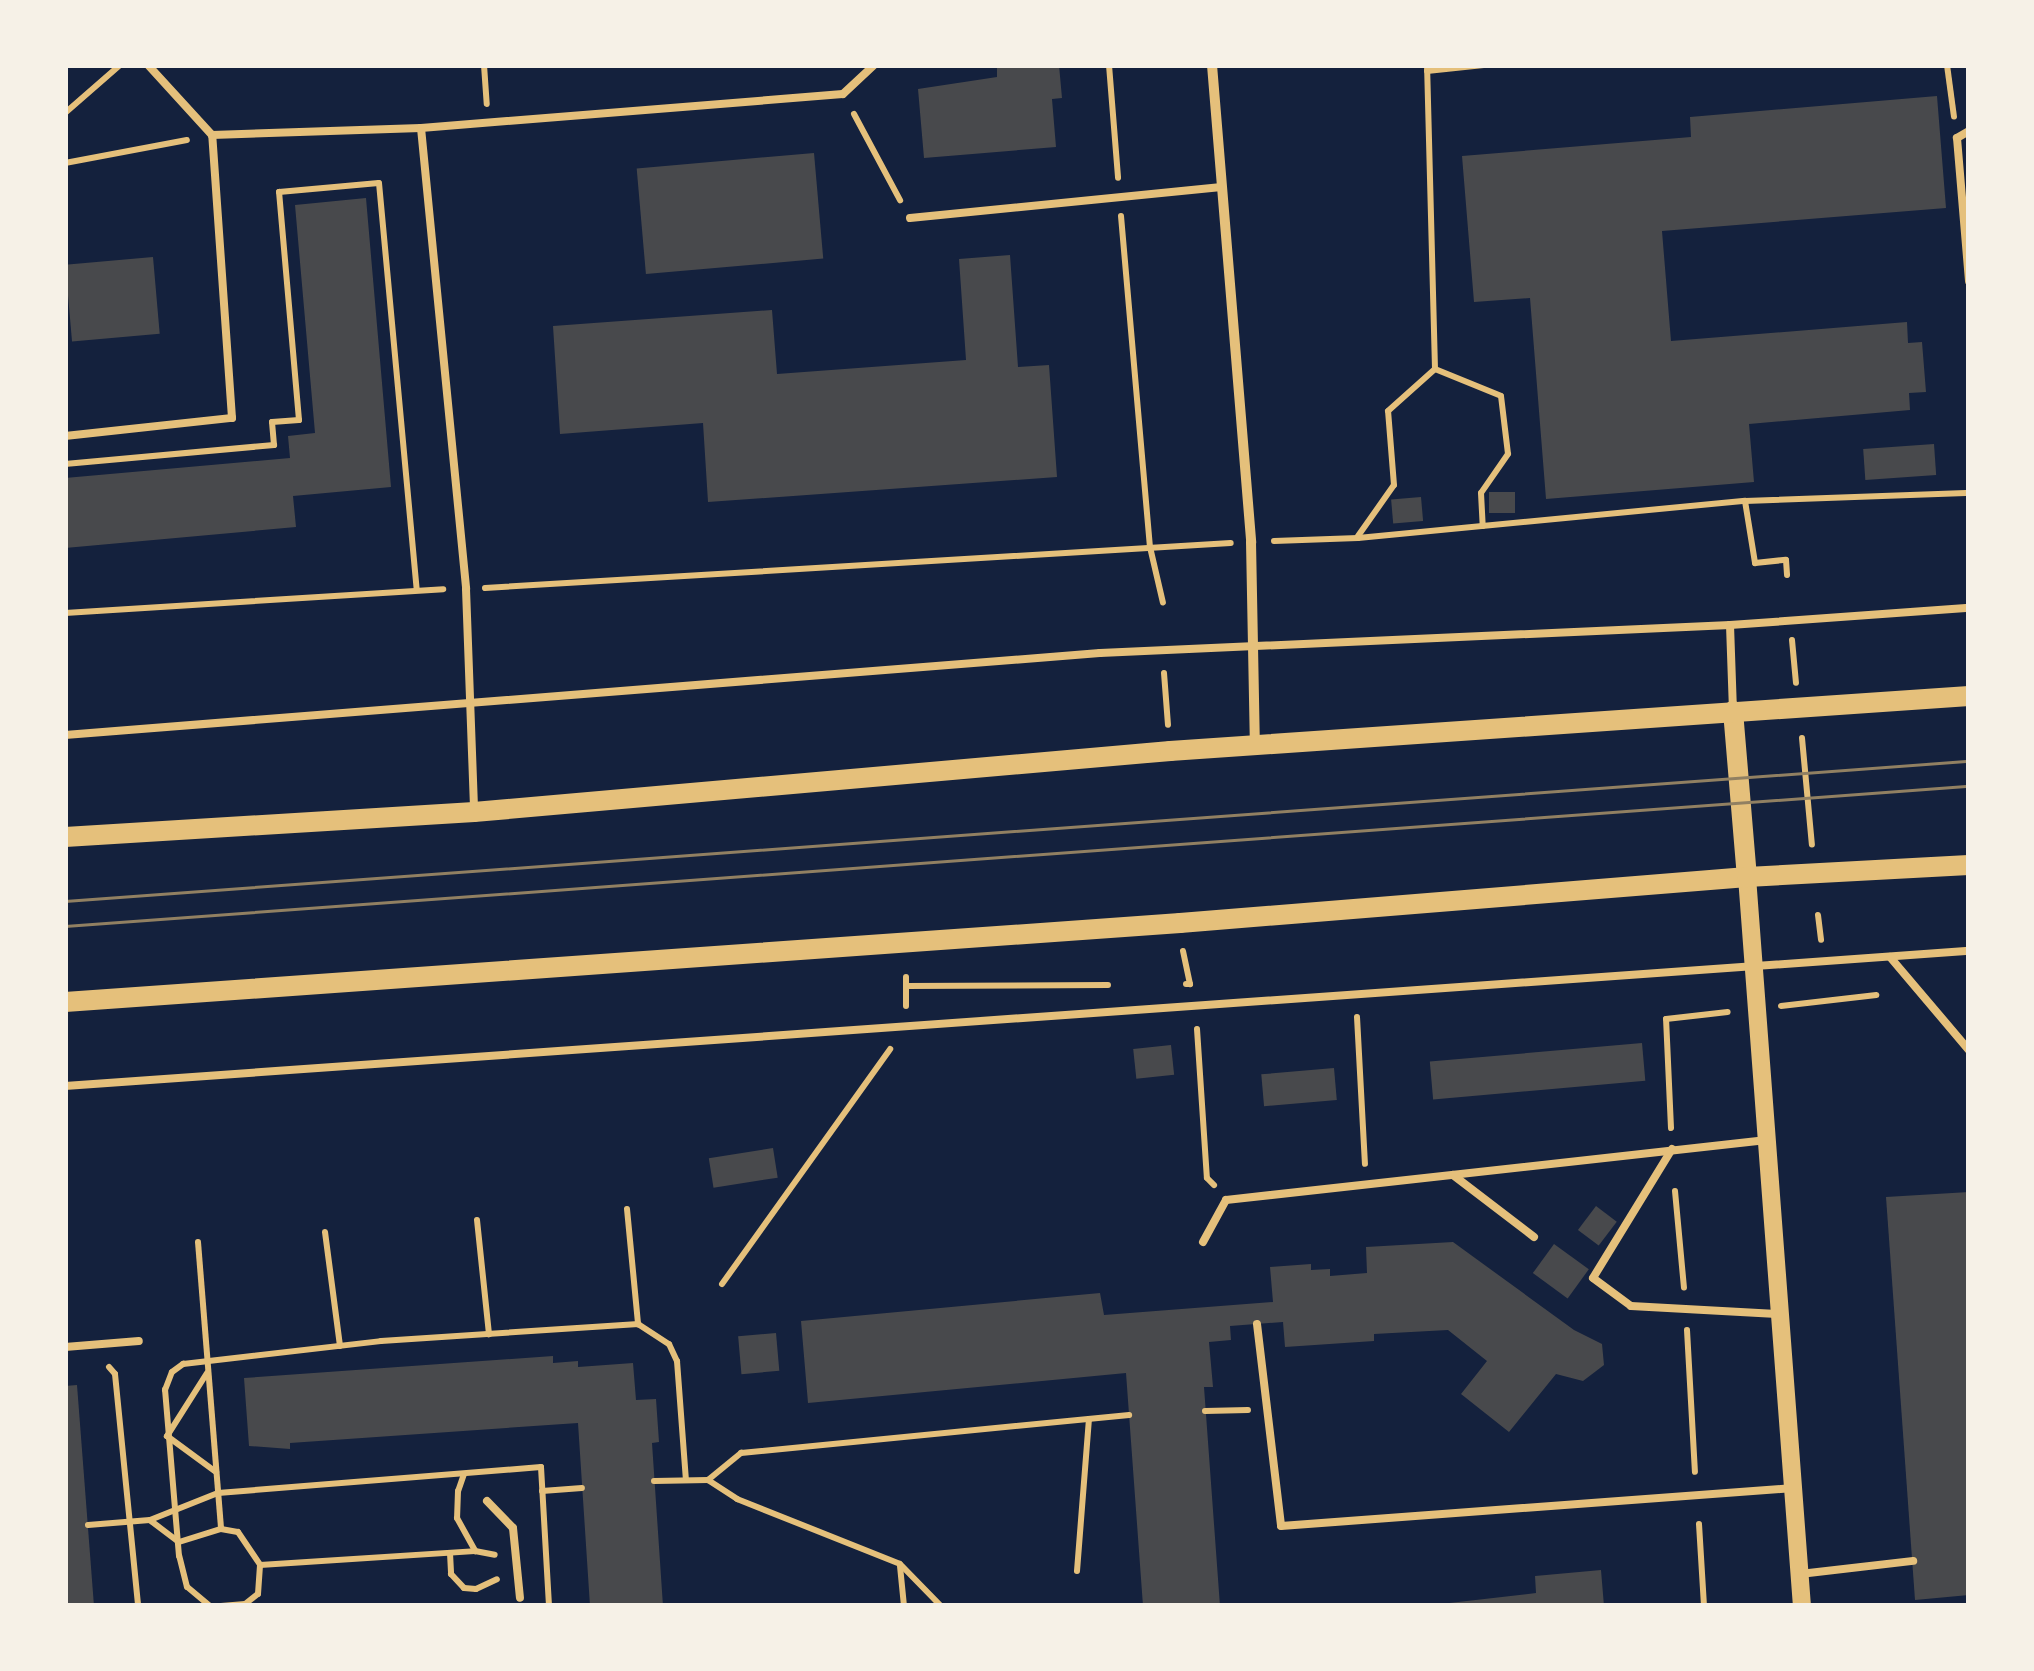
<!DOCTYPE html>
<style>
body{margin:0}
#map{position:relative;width:2034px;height:1671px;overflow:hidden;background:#14213d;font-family:"PT Sans Narrow",sans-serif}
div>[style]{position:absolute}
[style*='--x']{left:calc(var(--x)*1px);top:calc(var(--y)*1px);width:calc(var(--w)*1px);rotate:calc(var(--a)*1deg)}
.building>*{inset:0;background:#48494c;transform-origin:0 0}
.path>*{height:6px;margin:-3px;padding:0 3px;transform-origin:3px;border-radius:3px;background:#e5c07b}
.service>*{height:8px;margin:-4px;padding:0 4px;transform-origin:4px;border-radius:4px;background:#e5c07b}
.minor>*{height:10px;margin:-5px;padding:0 5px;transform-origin:5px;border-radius:5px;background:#e5c07b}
.tertiary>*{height:18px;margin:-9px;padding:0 9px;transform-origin:9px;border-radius:9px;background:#e5c07b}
.secondary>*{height:20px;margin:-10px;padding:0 10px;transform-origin:10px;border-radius:10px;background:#e5c07b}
.tram>*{height:2.5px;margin:-1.25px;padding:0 1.25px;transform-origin:1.25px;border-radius:1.25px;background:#918062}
span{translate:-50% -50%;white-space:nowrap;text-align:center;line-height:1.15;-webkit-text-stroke:9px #f6f1e7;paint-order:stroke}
.frame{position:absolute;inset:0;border:68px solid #f6f1e7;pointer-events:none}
</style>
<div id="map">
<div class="building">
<i style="clip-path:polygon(997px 65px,1059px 65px,1062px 98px,1052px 99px,1056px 147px,924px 158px,918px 89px,997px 77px)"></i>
<i style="clip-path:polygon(1937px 96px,1946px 208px,1662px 231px,1671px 341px,1907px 322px,1908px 343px,1922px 342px,1926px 392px,1909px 393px,1910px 410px,1749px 424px,1754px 482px,1546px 499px,1530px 298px,1474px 302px,1462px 156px,1691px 137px,1690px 117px)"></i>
<i style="left:814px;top:153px;width:106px;height:178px;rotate:85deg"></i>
<i style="clip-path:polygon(366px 198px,391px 487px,293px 496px,296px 527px,65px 548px,65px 478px,290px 458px,288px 436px,315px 433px,295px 205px)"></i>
<i style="clip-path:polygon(1010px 255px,1018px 367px,1049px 365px,1057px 477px,708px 502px,703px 423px,560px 434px,553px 326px,772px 310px,777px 374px,966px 360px,959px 259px)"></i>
<i style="left:153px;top:257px;width:77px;height:88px;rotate:85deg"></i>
<i style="left:1934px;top:444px;width:31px;height:71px;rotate:86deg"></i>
<i style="left:1489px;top:492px;width:26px;height:21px"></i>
<i style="left:1421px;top:497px;width:24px;height:30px;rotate:85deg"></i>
<i style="left:1642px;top:1043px;width:38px;height:213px;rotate:85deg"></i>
<i style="left:1171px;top:1045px;width:30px;height:38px;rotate:84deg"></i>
<i style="left:1334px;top:1068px;width:32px;height:73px;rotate:85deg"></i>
<i style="left:773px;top:1148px;width:30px;height:65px;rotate:81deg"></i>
<i style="clip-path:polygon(1969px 1192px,1969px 1595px,1915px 1600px,1886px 1197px)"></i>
<i style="left:1596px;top:1206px;width:26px;height:30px;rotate:37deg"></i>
<i style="clip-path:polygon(1453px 1242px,1574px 1330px,1602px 1344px,1604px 1365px,1583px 1381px,1556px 1374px,1509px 1432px,1461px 1394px,1487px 1361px,1448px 1330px,1374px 1334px,1374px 1341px,1285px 1347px,1283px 1322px,1230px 1326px,1231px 1340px,1209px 1342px,1213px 1387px,1204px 1387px,1220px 1606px,1143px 1606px,1126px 1373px,808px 1403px,801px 1321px,1100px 1293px,1104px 1315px,1273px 1302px,1270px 1267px,1311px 1264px,1311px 1270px,1330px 1269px,1330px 1276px,1367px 1273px,1366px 1247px)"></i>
<i style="left:1554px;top:1244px;width:43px;height:36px;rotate:36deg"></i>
<i style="left:776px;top:1333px;width:38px;height:38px;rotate:85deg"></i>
<i style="clip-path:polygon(553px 1356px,553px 1363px,578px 1361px,578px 1367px,633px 1363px,636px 1400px,656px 1399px,659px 1442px,652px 1443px,663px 1606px,590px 1606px,578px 1423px,290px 1443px,290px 1449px,249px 1446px,244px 1378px)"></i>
<i style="clip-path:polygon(77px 1385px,94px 1606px,65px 1606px,65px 1386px)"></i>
<i style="clip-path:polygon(1601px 1570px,1604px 1606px,1423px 1606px,1536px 1593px,1535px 1576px)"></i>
</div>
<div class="path">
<i style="--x:484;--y:65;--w:39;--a:86"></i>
<i style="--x:1109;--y:65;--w:113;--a:85.4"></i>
<i style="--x:1947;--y:65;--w:52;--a:82.3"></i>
<i style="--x:1427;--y:71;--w:57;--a:-6"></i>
<i style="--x:65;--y:113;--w:73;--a:-41.1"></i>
<i style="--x:854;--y:114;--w:98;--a:61.9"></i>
<i style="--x:65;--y:163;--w:124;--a:-10.7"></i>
<i style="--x:1121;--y:216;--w:332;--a:85"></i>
<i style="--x:1150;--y:547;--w:57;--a:76.9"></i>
<i style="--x:1435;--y:369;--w:71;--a:22.2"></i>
<i style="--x:1501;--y:396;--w:58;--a:83.1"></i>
<i style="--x:1508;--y:454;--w:47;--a:124.7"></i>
<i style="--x:1481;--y:493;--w:33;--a:87"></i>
<i style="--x:65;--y:464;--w:210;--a:-5.2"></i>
<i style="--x:274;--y:445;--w:23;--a:-95"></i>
<i style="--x:272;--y:422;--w:27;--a:-4"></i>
<i style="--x:299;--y:420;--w:229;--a:-95"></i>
<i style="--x:279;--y:192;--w:100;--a:-5.1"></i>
<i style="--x:379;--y:183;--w:408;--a:84.7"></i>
<i style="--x:1745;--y:501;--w:63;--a:80.8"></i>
<i style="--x:1755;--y:563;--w:31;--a:-6"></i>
<i style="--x:1786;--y:560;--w:15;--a:86"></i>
<i style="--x:1358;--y:536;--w:62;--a:-54.8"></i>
<i style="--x:1394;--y:485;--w:74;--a:-94.6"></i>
<i style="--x:1388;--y:411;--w:63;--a:-41.8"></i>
<i style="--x:1435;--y:369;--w:304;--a:-91.5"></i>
<i style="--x:1274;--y:541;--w:84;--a:-2"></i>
<i style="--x:1358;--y:538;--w:389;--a:-5.5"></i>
<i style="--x:1745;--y:501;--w:221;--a:-2.1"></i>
<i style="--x:485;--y:588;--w:747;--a:-3.45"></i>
<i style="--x:65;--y:613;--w:379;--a:-3.6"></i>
<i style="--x:1792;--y:640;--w:43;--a:84.7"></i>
<i style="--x:1164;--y:673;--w:52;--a:85.6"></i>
<i style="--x:1802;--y:738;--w:107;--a:84.7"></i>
<i style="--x:1818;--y:915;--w:25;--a:83"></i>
<i style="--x:1183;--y:951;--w:34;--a:78"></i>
<i style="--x:1190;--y:984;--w:4;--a:180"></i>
<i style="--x:906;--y:986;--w:202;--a:-0.3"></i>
<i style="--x:906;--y:1006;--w:29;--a:-90"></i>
<i style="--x:1781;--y:1006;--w:96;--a:-6.6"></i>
<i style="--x:1357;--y:1017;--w:147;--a:86.9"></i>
<i style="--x:1197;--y:1029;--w:149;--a:86.2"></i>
<i style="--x:1207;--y:1178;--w:10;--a:45"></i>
<i style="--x:1671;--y:1128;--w:109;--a:-92.6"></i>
<i style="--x:1666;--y:1019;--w:62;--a:-6.4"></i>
<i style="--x:1675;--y:1191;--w:97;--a:84.7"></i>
<i style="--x:627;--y:1209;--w:116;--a:84.5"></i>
<i style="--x:477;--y:1220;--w:115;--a:84"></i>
<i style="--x:325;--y:1232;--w:115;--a:82.5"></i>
<i style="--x:198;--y:1242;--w:288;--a:85.4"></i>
<i style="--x:722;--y:1284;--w:289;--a:-54.4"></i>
<i style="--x:1687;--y:1330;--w:142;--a:86.8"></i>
<i style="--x:109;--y:1367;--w:9;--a:49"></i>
<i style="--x:115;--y:1374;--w:233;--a:84.3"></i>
<i style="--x:207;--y:1373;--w:75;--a:122.4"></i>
<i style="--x:167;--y:1436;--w:61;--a:36.3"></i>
<i style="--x:1205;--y:1411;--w:43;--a:-1.3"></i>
<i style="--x:464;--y:1474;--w:18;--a:109"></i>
<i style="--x:458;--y:1491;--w:27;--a:92"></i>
<i style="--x:457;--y:1518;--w:38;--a:61"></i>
<i style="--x:708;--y:1480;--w:43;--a:-39.3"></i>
<i style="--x:741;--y:1453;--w:390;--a:-5.6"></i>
<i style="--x:654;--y:1481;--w:54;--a:-1.1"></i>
<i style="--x:708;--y:1480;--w:35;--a:33"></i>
<i style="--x:737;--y:1499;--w:175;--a:21.7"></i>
<i style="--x:900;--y:1564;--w:59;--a:45.7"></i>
<i style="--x:542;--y:1491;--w:40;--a:-4.3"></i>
<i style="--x:151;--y:1521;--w:35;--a:37"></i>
<i style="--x:179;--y:1542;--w:44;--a:-17.2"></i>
<i style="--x:221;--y:1529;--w:17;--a:10"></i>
<i style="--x:238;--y:1532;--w:40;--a:56"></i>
<i style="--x:260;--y:1565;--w:215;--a:-3.7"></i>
<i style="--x:475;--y:1551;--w:20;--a:11"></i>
<i style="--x:1699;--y:1524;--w:82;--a:86.5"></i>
<i style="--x:88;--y:1525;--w:62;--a:-4.6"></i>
<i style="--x:150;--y:1520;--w:73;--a:-21.7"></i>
<i style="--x:218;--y:1493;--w:324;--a:-4.6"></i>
<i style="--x:541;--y:1467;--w:139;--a:86.7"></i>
<i style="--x:450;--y:1553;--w:21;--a:87"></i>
<i style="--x:451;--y:1574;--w:19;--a:47"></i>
<i style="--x:464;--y:1588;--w:12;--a:5"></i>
<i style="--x:476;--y:1589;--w:23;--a:-25"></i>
<i style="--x:900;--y:1566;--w:40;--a:84.3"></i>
<i style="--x:1077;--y:1571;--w:152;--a:-85.5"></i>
<i style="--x:210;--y:1606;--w:30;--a:-140"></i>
<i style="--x:187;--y:1587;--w:32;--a:-104"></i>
<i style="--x:179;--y:1556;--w:167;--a:-94.8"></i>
<i style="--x:165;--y:1390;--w:19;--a:-69"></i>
<i style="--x:172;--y:1372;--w:14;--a:-36"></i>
<i style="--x:183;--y:1364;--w:199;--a:-6.6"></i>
<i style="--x:381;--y:1341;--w:258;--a:-3.8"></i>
<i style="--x:638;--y:1324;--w:37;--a:33"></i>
<i style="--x:669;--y:1344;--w:19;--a:65"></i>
<i style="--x:677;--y:1361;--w:119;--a:85.7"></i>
<i style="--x:221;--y:1606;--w:24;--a:-5"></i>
<i style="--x:245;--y:1604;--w:16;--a:-38"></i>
<i style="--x:258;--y:1594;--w:29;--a:-86"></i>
</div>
<div class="service">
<i style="--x:421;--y:128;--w:463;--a:84.4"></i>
<i style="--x:466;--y:589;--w:223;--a:87.9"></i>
<i style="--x:1969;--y:131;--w:14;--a:150"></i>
<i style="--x:1957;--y:138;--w:144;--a:85.2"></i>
<i style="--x:212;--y:135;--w:209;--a:-1.9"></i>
<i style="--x:421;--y:128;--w:423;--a:-4.6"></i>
<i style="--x:843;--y:94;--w:42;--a:-43.1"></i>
<i style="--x:910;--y:218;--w:313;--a:-5.7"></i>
<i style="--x:65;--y:436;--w:168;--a:-6.2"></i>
<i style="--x:232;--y:418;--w:284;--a:-94"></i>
<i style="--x:212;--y:135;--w:95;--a:-132.4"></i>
<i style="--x:1730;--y:625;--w:85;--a:88"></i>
<i style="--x:65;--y:735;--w:1038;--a:-4.53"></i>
<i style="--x:1100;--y:653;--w:631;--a:-2.54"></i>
<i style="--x:1730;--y:625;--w:240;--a:-4.1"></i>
<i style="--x:1890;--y:957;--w:122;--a:49.7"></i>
<i style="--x:65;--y:1086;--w:1909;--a:-4.06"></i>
<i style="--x:1672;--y:1149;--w:151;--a:121.5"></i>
<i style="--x:1593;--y:1278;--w:47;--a:36.4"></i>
<i style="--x:1631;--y:1306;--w:146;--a:3.1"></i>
<i style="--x:1453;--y:1175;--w:102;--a:37.4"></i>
<i style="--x:1203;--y:1242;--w:48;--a:-61.3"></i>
<i style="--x:1226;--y:1200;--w:544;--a:-6.33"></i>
<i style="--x:1257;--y:1324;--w:203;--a:83.2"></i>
<i style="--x:1281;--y:1526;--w:513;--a:-4.24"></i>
<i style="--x:65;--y:1347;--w:74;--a:-4.6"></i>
<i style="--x:487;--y:1501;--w:37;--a:46"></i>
<i style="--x:513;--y:1528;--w:70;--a:84.3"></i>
<i style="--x:1800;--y:1574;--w:114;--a:-6.6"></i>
</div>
<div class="minor">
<i style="--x:1212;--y:65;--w:479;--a:85.3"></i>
<i style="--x:1251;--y:542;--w:204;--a:88.9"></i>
</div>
<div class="tertiary">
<i style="--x:1747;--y:877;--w:731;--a:85.69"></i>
</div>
<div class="secondary">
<i style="--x:1733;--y:711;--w:167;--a:85.2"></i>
<i style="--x:65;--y:837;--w:410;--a:-3.5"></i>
<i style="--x:474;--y:812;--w:699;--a:-5.01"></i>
<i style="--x:1170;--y:751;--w:801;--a:-3.94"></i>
<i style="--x:65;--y:1002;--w:1118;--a:-4.05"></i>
<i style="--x:1180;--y:923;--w:569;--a:-4.64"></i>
<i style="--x:1747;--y:877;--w:222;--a:-3.1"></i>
</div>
<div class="tram">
<i style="--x:65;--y:901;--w:1909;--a:-4.21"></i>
<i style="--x:65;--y:926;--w:1909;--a:-4.21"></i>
</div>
<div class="frame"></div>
</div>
